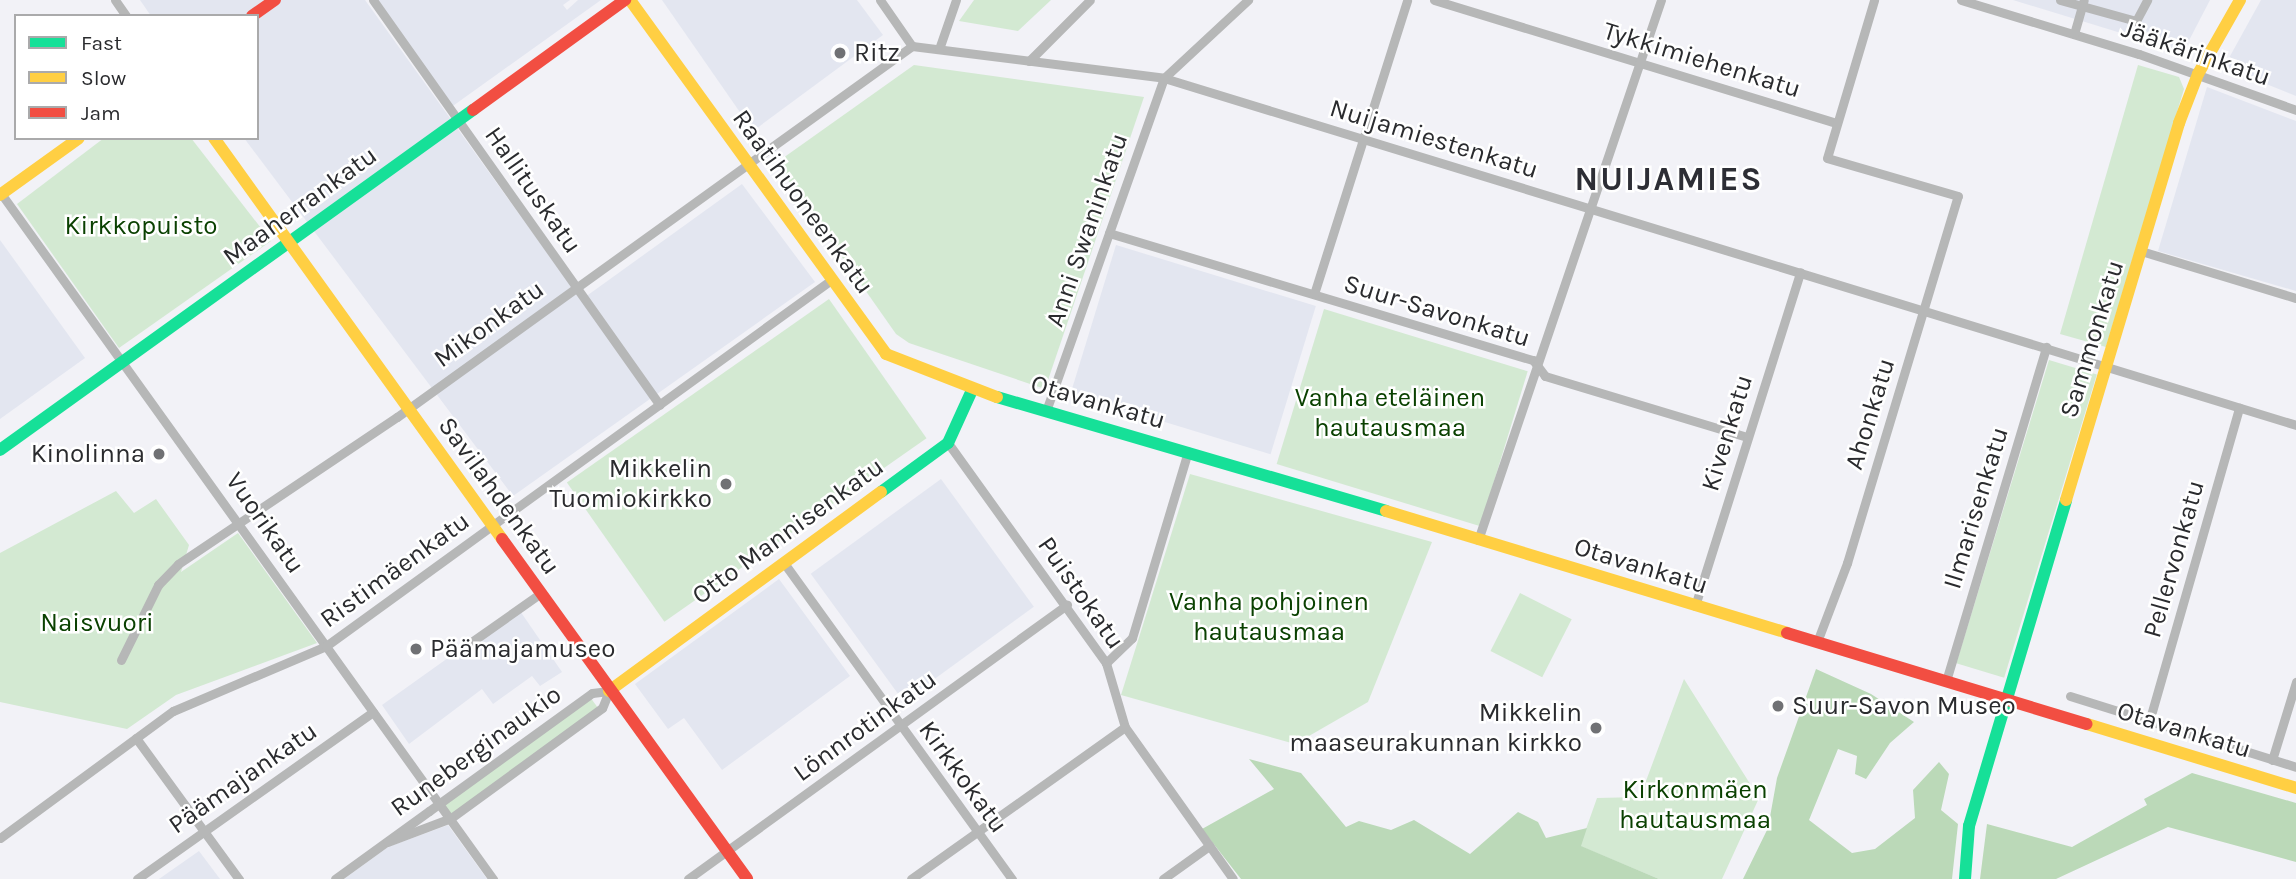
<!DOCTYPE html>
<meta charset="utf-8">
<style>
body{margin:0}
#map{position:relative;width:2296px;height:879px;overflow:hidden;background:#f2f2f7;font-family:Karla,sans-serif}
div>[style]{position:absolute}
[style*='--x']{left:calc(var(--x)*1px);top:calc(var(--y)*1px);width:calc(var(--w)*1px);rotate:calc(var(--a)*1deg)}
.built>*{inset:0;background:#e3e6f0;transform-origin:0 0}
.green>*{inset:0;background:#d3e9d2;transform-origin:0 0}
.forest>*{inset:0;background:#bbd9b8}
.street>*{height:9px;margin:-4.5px;padding:0 4.5px;transform-origin:4.5px;border-radius:4.5px;background:#b6b7b7}
.fast>*{height:12px;margin:-6px;padding:0 6px;transform-origin:6px;border-radius:6px;background:#16e098}
.slow>*{height:12px;margin:-6px;padding:0 6px;transform-origin:6px;border-radius:6px;background:#ffcf43}
.jam>*{height:12px;margin:-6px;padding:0 6px;transform-origin:6px;border-radius:6px;background:#f24e42}
.dots>*{width:19px;height:19px;translate:-50% -50%;box-sizing:border-box;border:4px solid #fff;border-radius:50%}
span{translate:-50% -50%;white-space:nowrap;text-align:center;line-height:1.15;-webkit-text-stroke:5px #fff;paint-order:stroke}
.poi-label{font-size:26px;color:#2a2b2e}
.left{translate:0 -50%;text-align:left}
.right{translate:-100% -50%;text-align:right}
.street-label{font-size:26px;color:#2a2b2e}
.park-label{font-size:26px;color:#0a4101}
.district-label{font-size:33px;color:#2d2e35;font-weight:700;letter-spacing:2px}
.legend{position:absolute;left:14px;top:14px;width:245px;height:126px;box-sizing:border-box;background:#fff;border:2px solid #aaaaab;margin:0;padding:9px 12px;list-style:none;font-size:21px;color:#2a2b2e}
.legend li{display:flex;align-items:center;gap:14px;height:35px}
.legend b{width:35px;border:2px solid #aaaaab}
</style>
<div id="map">
<div class="built">
<i style="clip-path:polygon(140px 0,365px 0,581px 300px,742px 184px,815px 282px,513px 496px,244px 138px,257px 138px,257px 16px,151px 16px)"></i>
<i style="clip-path:polygon(373px 0,570px 0,563px 5px,567px 10px,578px 0,601px 0,450px 108px)"></i>
<i style="clip-path:polygon(662px 0,857px 0,883px 35px,753px 131px)"></i>
<i style="clip-path:polygon(2013px 0,2210px 0,2183px 52px)"></i>
<i style="clip-path:polygon(2261px 0,2296px 0,2296px 96px,2224px 67px)"></i>
<i style="clip-path:polygon(2207px 87px,2296px 121px,2296px 291px,2158px 251px)"></i>
<i style="clip-path:polygon(0 240px,85px 358px,0 419px)"></i>
<i style="left:1116px;top:245px;width:209px;height:155px;rotate:17deg"></i>
<i style="left:941px;top:479px;width:158px;height:161px;rotate:54deg"></i>
<i style="clip-path:polygon(779px 579px,850px 676px,722px 770px,684px 718px,668px 729px,635px 684px)"></i>
<i style="clip-path:polygon(518px 608px,562px 672px,540px 686px,532px 676px,493px 704px,482px 689px,409px 744px,382px 705px)"></i>
<i style="clip-path:polygon(448px 825px,487px 879px,344px 879px,388px 847px)"></i>
<i style="clip-path:polygon(199px 851px,220px 879px,159px 879px)"></i>
</div>
<div class="green">
<i style="clip-path:polygon(974px 0,1051px 0,1018px 31px,959px 21px)"></i>
<i style="clip-path:polygon(914px 65px,1144px 97px,1045px 389px,909px 343px,896px 334px,776px 163px)"></i>
<i style="clip-path:polygon(2138px 65px,2179px 77px,2184px 89px,2106px 347px,2060px 334px)"></i>
<i style="clip-path:polygon(104px 138px,191px 138px,271px 241px,119px 348px,17px 204px)"></i>
<i style="left:829px;top:299px;width:170px;height:320px;rotate:55deg"></i>
<i style="left:1324px;top:309px;width:213px;height:162px;rotate:17deg"></i>
<i style="left:2049px;top:360px;width:50px;height:317px;rotate:17deg"></i>
<i style="clip-path:polygon(1190px 474px,1432px 542px,1368px 702px,1295px 744px,1121px 695px)"></i>
<i style="clip-path:polygon(116px 491px,134px 513px,156px 499px,189px 545px,181px 572px,238px 533px,317px 643px,176px 695px,127px 729px,0 702px,0 553px)"></i>
<i style="left:1520px;top:593px;width:58px;height:65px;rotate:27deg"></i>
<i style="clip-path:polygon(1684px 679px,1759px 798px,1722px 879px,1659px 879px,1580px 846px,1597px 798px,1640px 797px)"></i>
<i style="left:590px;top:697px;width:14px;height:183px;rotate:54deg"></i>
</div>
<div class="forest">
<i style="clip-path:polygon(1816px 669px,1871px 694px,1914px 722px,1890px 743px,1866px 779px,1855px 774px,1857px 756px,1838px 749px,1809px 820px,1852px 853px,1875px 849px,1915px 818px,1913px 790px,1939px 762px,1949px 774px,1941px 810px,1958px 824px,1952px 879px,1743px 879px,1768px 828px,1777px 778px)"></i>
<i style="clip-path:polygon(1249px 759px,1301px 773px,1346px 827px,1359px 821px,1391px 830px,1414px 820px,1470px 854px,1518px 812px,1538px 822px,1546px 838px,1587px 828px,1581px 846px,1659px 879px,1241px 879px,1202px 829px,1274px 789px)"></i>
<i style="clip-path:polygon(2192px 773px,2296px 803px,2296px 862px,2168px 827px,2056px 879px,1980px 879px,1987px 824px,2072px 847px,2147px 805px,2144px 799px)"></i>
</div>
<div class="street">
<i style="--x:115;--y:0;--w:19;--a:55"></i>
<i style="--x:373;--y:0;--w:496;--a:54.7"></i>
<i style="--x:880;--y:0;--w:56;--a:55.2"></i>
<i style="--x:1434;--y:0;--w:421;--a:17"></i>
<i style="--x:1961;--y:0;--w:186;--a:16.9"></i>
<i style="--x:2139;--y:54;--w:167;--a:19.6"></i>
<i style="--x:2060;--y:0;--w:79;--a:15.4"></i>
<i style="--x:2136;--y:21;--w:24;--a:-62"></i>
<i style="--x:2074;--y:34;--w:35;--a:-74"></i>
<i style="--x:912;--y:46;--w:254;--a:7.2"></i>
<i style="--x:1164;--y:78;--w:1184;--a:17.04"></i>
<i style="--x:939;--y:49;--w:52;--a:-70.9"></i>
<i style="--x:1029;--y:61;--w:86;--a:-45"></i>
<i style="--x:1164;--y:78;--w:115;--a:-42.9"></i>
<i style="--x:0;--y:192;--w:846;--a:54.34"></i>
<i style="--x:1109;--y:233;--w:443;--a:16.7"></i>
<i style="--x:1533;--y:360;--w:20;--a:53"></i>
<i style="--x:1545;--y:376;--w:211;--a:16.8"></i>
<i style="--x:2141;--y:251;--w:162;--a:16.9"></i>
<i style="--x:1314;--y:294;--w:308;--a:-72.4"></i>
<i style="--x:1046;--y:411;--w:353;--a:-70.5"></i>
<i style="--x:948;--y:443;--w:271;--a:54.3"></i>
<i style="--x:1106;--y:663;--w:67;--a:73.5"></i>
<i style="--x:1125;--y:727;--w:186;--a:54.6"></i>
<i style="--x:1478;--y:540;--w:570;--a:-71.28"></i>
<i style="--x:784;--y:563;--w:390;--a:54.2"></i>
<i style="--x:1695;--y:606;--w:350;--a:-72.5"></i>
<i style="--x:1817;--y:642;--w:85;--a:-69.2"></i>
<i style="--x:1847;--y:563;--w:383;--a:-73.2"></i>
<i style="--x:1958;--y:196;--w:136;--a:-163.8"></i>
<i style="--x:1827;--y:158;--w:165;--a:-73.4"></i>
<i style="--x:470;--y:643;--w:87;--a:-35.2"></i>
<i style="--x:121;--y:660;--w:84;--a:-63.7"></i>
<i style="--x:158;--y:585;--w:29;--a:-46"></i>
<i style="--x:178;--y:564;--w:264;--a:-33.9"></i>
<i style="--x:397;--y:417;--w:635;--a:-35.77"></i>
<i style="--x:1106;--y:663;--w:36;--a:-44"></i>
<i style="--x:1132;--y:638;--w:195;--a:-73.3"></i>
<i style="--x:1946;--y:681;--w:349;--a:-73.3"></i>
<i style="--x:2070;--y:696;--w:237;--a:17.4"></i>
<i style="--x:2149;--y:722;--w:327;--a:-74"></i>
<i style="--x:136;--y:738;--w:175;--a:53.9"></i>
<i style="--x:2272;--y:760;--w:82;--a:-72.9"></i>
<i style="--x:0;--y:838;--w:215;--a:-36.3"></i>
<i style="--x:173;--y:711;--w:166;--a:-23"></i>
<i style="--x:326;--y:646;--w:624;--a:-35.93"></i>
<i style="--x:137;--y:879;--w:289;--a:-35.3"></i>
<i style="--x:335;--y:879;--w:116;--a:-35.9"></i>
<i style="--x:429;--y:811;--w:201;--a:-35.9"></i>
<i style="--x:592;--y:693;--w:17;--a:-7"></i>
<i style="--x:609;--y:691;--w:18;--a:112"></i>
<i style="--x:602;--y:708;--w:187;--a:143.9"></i>
<i style="--x:451;--y:818;--w:68;--a:159.4"></i>
<i style="--x:688;--y:879;--w:468;--a:-35.9"></i>
<i style="--x:911;--y:879;--w:262;--a:-35.4"></i>
<i style="--x:1163;--y:879;--w:57;--a:-35.7"></i>
</div>
<div class="fast">
<i style="--x:997;--y:397;--w:405;--a:16.3"></i>
<i style="--x:0;--y:450;--w:583;--a:-35.71"></i>
<i style="--x:881;--y:492;--w:83;--a:-36.2"></i>
<i style="--x:948;--y:443;--w:58;--a:-65.6"></i>
<i style="--x:1965;--y:879;--w:53;--a:-85.7"></i>
<i style="--x:1969;--y:826;--w:340;--a:-73.4"></i>
</div>
<div class="slow">
<i style="--x:630;--y:0;--w:437;--a:54.1"></i>
<i style="--x:886;--y:354;--w:119;--a:21.2"></i>
<i style="--x:214;--y:138;--w:494;--a:54.3"></i>
<i style="--x:0;--y:195;--w:97;--a:-35.8"></i>
<i style="--x:2066;--y:500;--w:394;--a:-73.3"></i>
<i style="--x:2179;--y:123;--w:53;--a:-68.8"></i>
<i style="--x:2198;--y:74;--w:85;--a:-60.4"></i>
<i style="--x:1386;--y:511;--w:419;--a:16.9"></i>
<i style="--x:609;--y:691;--w:337;--a:-36.2"></i>
<i style="--x:2087;--y:724;--w:219;--a:17"></i>
</div>
<div class="jam">
<i style="--x:252;--y:16;--w:28;--a:-35"></i>
<i style="--x:473;--y:110;--w:188;--a:-35.9"></i>
<i style="--x:502;--y:539;--w:419;--a:54.2"></i>
<i style="--x:1787;--y:633;--w:313;--a:16.9"></i>
</div>
<div class="dots">
<i style="left:840px;top:53px;background:#707174"></i>
<i style="left:159px;top:454px;background:#707174"></i>
<i style="left:726px;top:484px;background:#707174"></i>
<i style="left:416px;top:649px;background:#707174"></i>
<i style="left:1778px;top:706px;background:#707174"></i>
<i style="left:1596px;top:728px;background:#707174"></i>
</div>
<div class="poi-label">
<span class="left" style="left:854px;top:53px">Ritz</span>
<span class="right" style="left:145px;top:454px">Kinolinna</span>
<span class="right" style="left:712px;top:484px">Mikkelin<br>Tuomiokirkko</span>
<span class="left" style="left:430px;top:649px">Päämajamuseo</span>
<span class="left" style="left:1792px;top:706px">Suur-Savon Museo</span>
<span class="right" style="left:1582px;top:728px">Mikkelin<br>maaseurakunnan kirkko</span>
</div>
<div class="street-label">
<span style="left:2196px;top:53px;rotate:19deg">Jääkärinkatu</span>
<span style="left:1702px;top:60px;rotate:17deg">Tykkimiehenkatu</span>
<span style="left:1434px;top:139px;rotate:17deg">Nuijamiestenkatu</span>
<span style="left:533px;top:190px;rotate:55deg">Hallituskatu</span>
<span style="left:803px;top:202px;rotate:54deg">Raatihuoneenkatu</span>
<span style="left:300px;top:206px;rotate:-36deg">Maaherrankatu</span>
<span style="left:1087px;top:230px;rotate:-71deg">Anni Swaninkatu</span>
<span style="left:1437px;top:311px;rotate:17deg">Suur-Savonkatu</span>
<span style="left:489px;top:324px;rotate:-36deg">Mikonkatu</span>
<span style="left:2092px;top:339px;rotate:-73deg">Sammonkatu</span>
<span style="left:1098px;top:402px;rotate:16deg">Otavankatu</span>
<span style="left:1870px;top:414px;rotate:-73deg">Ahonkatu</span>
<span style="left:1727px;top:433px;rotate:-73deg">Kivenkatu</span>
<span style="left:499px;top:496px;rotate:54deg">Savilahdenkatu</span>
<span style="left:1976px;top:508px;rotate:-73deg">Ilmarisenkatu</span>
<span style="left:265px;top:523px;rotate:55deg">Vuorikatu</span>
<span style="left:788px;top:531px;rotate:-36deg">Otto Mannisenkatu</span>
<span style="left:2174px;top:559px;rotate:-74deg">Pellervonkatu</span>
<span style="left:1641px;top:566px;rotate:17deg">Otavankatu</span>
<span style="left:395px;top:570px;rotate:-36deg">Ristimäenkatu</span>
<span style="left:1081px;top:593px;rotate:55deg">Puistokatu</span>
<span style="left:865px;top:726px;rotate:-36deg">Lönnrotinkatu</span>
<span style="left:2184px;top:730px;rotate:17deg">Otavankatu</span>
<span style="left:476px;top:751px;rotate:-36deg">Runeberginaukio</span>
<span style="left:963px;top:777px;rotate:54deg">Kirkkokatu</span>
<span style="left:243px;top:778px;rotate:-35deg">Päämajankatu</span>
</div>
<div class="park-label">
<span style="left:141px;top:226px">Kirkkopuisto</span>
<span style="left:1390px;top:413px">Vanha eteläinen<br>hautausmaa</span>
<span style="left:1269px;top:617px">Vanha pohjoinen<br>hautausmaa</span>
<span style="left:97px;top:623px">Naisvuori</span>
<span style="left:1695px;top:805px">Kirkonmäen<br>hautausmaa</span>
</div>
<div class="district-label">
<span style="left:1669px;top:180px">NUIJAMIES</span>
</div>
<ul class="legend">
<li><b style="height:9px;background:#16e098"></b>Fast</li>
<li><b style="height:9px;background:#ffcf43"></b>Slow</li>
<li><b style="height:9px;background:#f24e42"></b>Jam</li>
</ul>
</div>
